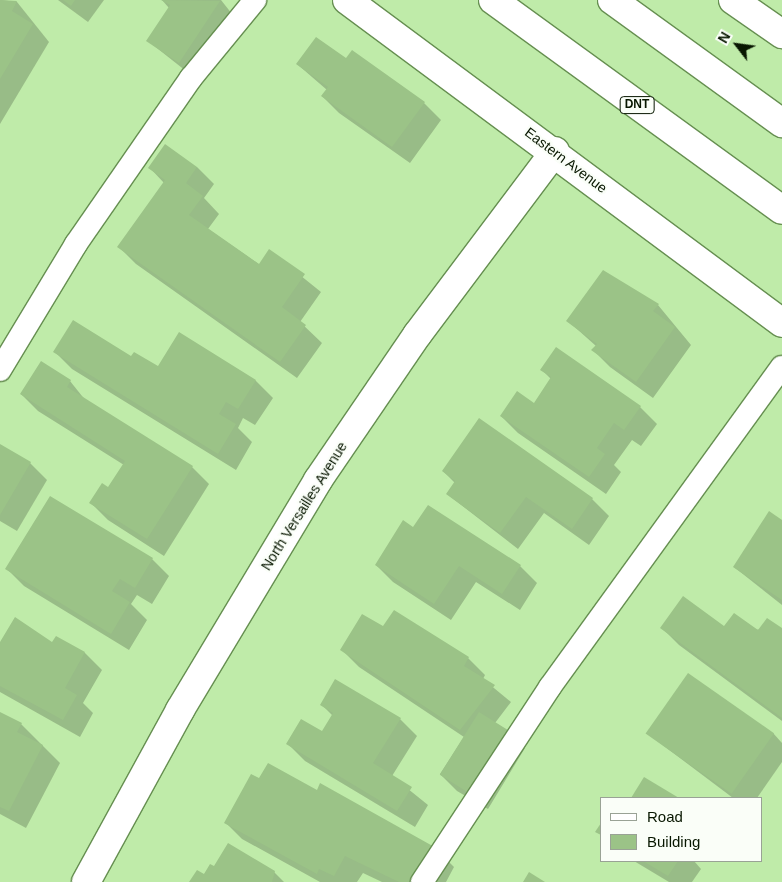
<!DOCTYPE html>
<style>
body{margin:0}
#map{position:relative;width:782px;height:882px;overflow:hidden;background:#bfeba9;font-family:Helvetica,sans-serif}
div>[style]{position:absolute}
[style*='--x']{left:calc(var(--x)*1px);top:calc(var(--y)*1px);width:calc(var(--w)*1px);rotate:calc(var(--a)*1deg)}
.shadow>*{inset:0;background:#0003}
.building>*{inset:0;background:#9bc387;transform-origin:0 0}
.roads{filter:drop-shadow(1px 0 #668f51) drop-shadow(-1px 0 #668f51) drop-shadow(0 1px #668f51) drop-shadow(0 -1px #668f51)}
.lane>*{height:22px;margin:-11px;padding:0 11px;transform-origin:11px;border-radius:11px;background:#fff}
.street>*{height:28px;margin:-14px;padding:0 14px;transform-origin:14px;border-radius:14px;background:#fff}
.secondary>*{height:28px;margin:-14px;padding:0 14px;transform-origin:14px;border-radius:14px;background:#fff}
.highway>*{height:28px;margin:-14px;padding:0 14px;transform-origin:14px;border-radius:14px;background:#fff}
span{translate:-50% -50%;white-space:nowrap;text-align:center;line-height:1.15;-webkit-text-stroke:4.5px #fafef8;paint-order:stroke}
.shield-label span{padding:1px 4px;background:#fafef8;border:1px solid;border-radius:4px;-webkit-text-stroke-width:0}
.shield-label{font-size:12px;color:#081701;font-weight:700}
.street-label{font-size:14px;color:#081701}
.legend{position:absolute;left:600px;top:797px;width:162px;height:65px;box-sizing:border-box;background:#fafef8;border:1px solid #99a295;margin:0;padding:6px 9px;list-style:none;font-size:15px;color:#081701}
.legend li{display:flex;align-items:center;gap:10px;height:25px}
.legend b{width:25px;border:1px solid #99a295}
.north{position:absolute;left:712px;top:20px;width:50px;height:50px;-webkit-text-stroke:4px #fafef8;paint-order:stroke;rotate:300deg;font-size:14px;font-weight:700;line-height:20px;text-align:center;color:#081701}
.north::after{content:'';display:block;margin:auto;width:18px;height:22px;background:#081701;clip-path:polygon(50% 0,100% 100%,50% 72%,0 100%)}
</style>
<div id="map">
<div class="shadow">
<i style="clip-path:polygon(0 0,17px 2px,49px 42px,0 124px)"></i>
<i style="clip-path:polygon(58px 0,104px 0,88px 22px)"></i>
<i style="clip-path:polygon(162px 0,221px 0,236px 19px,196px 79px,148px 41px,169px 8px)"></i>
<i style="clip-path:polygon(346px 60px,424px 103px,441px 120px,410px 163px,339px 113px,322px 96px,327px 90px,297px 64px)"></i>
<i style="clip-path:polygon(197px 167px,214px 184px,204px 198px,219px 214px,208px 229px,260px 265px,270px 251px,321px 292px,300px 322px,322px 343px,297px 378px,136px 264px,119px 247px,164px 183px,150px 168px)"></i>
<i style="clip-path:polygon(658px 305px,691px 345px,653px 398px,610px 367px,593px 350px,596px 346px,568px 321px)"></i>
<i style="clip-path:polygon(179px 334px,256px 381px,273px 398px,255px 425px,243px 418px,238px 428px,252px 442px,236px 470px,72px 369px,55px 352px,131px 357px,158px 368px)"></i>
<i style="clip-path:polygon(41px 363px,70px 381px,86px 401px,192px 467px,209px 484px,164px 556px,108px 520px,91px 503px,109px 489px,124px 465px,38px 411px,21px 394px)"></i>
<i style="clip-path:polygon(542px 370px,640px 407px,657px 424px,641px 446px,632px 440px,614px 465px,621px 472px,606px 494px,518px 433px,501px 416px,534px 404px,551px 379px)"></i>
<i style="clip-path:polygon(479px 420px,592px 499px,609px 516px,589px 545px,544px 513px,518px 549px,447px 494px,455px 483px,443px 471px)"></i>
<i style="clip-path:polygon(0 445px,30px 463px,47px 480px,17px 531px,0 521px)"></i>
<i style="clip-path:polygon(428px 507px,520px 566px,537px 583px,520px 610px,476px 582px,451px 620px,393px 582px,376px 565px,413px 529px)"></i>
<i style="clip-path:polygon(782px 522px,782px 605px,734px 567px)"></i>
<i style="clip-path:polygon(152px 559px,169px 576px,152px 604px,137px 595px,131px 604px,147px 620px,129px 650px,24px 586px,7px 569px)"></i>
<i style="clip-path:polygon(384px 628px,468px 658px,485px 675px,483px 679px,511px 702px,495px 723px,525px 748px,488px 809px,457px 791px,440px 774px,464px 737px,359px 667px,342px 650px)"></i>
<i style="clip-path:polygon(662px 628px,782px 630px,782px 721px,679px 645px)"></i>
<i style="clip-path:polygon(56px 638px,85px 653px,102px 670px,83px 703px,93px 713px,80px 737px,0 692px,0 644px,53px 644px)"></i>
<i style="clip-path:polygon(322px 705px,400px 719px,417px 736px,392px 776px,428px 805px,415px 827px,305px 761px,288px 744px,323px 733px,333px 716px)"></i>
<i style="clip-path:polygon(0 713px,21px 724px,60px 763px,26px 828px,0 814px)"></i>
<i style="clip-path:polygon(773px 733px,782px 743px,782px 762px,757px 798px,733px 798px,648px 734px)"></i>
<i style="clip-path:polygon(260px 780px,317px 792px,437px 850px,454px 867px,446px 882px,382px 882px,363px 873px,357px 882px,320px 882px,242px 839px,225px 822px)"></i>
<i style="clip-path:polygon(634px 861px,694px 861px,701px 869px,692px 882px,669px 882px)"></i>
<i style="clip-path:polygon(214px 868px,274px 872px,284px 882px,191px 882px)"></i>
</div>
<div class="building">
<i style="clip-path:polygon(0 0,17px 1px,12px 11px,33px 24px,0 79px)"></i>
<i style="clip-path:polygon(63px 0,75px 0,71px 6px)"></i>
<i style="clip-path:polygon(161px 0,220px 1px,179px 63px,146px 41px,170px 5px)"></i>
<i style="clip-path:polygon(316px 37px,346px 58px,352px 50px,425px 102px,392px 147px,321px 96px,328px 87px,296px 64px)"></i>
<i style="clip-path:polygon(165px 144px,197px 167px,186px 183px,203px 196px,189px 215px,259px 264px,269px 249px,305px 274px,282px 307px,306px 325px,280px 362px,117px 247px,165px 180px,148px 168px)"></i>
<i style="clip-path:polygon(603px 270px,659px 304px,653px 311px,675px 327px,636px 382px,591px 350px,597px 344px,566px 321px)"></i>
<i style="clip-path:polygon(73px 320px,131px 356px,134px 352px,158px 366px,179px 332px,256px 380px,238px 409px,226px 402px,219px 414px,236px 424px,218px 454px,53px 352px)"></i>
<i style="clip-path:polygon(556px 347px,641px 406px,624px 430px,614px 423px,597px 448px,605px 454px,589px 477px,500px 416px,517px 391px,534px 403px,551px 377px,540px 370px)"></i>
<i style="clip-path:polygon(41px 361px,71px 380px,67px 387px,193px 466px,147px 539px,89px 503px,102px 483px,108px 487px,125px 461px,20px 394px)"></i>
<i style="clip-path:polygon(479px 418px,593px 498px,572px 529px,526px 497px,500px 533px,446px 494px,455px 481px,442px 471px)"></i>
<i style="clip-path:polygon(0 444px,31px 462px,0 515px)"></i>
<i style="clip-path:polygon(50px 496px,153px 558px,135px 588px,120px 579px,112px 591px,130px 602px,111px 634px,5px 569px)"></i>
<i style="clip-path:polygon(428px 505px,521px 565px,502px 594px,459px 566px,434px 604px,375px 565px,403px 520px,413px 527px)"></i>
<i style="clip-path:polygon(769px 511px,782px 520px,782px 600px,733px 567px)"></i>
<i style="clip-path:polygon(683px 596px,724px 626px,734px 613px,758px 630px,767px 618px,782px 628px,782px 718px,660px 628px)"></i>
<i style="clip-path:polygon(394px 610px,469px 657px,464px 666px,495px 685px,460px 730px,340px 650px,362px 614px,383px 626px)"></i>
<i style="clip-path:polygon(15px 617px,52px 642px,56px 636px,85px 652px,65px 688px,77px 695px,63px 720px,0 686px,0 642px)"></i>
<i style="left:688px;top:673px;width:105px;height:74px;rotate:35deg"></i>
<i style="clip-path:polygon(335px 679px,401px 718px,373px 763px,412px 787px,397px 811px,286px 744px,301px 719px,322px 731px,333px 713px,320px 705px)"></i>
<i style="clip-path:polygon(0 712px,22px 723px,17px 732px,43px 745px,9px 811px,0 807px)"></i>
<i style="left:479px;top:712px;width:34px;height:74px;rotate:32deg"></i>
<i style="clip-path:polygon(268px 763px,317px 790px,320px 783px,438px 849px,420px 882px,399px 882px,345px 856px,334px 876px,319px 869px,317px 874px,224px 823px,251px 774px,259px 778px)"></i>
<i style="clip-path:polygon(644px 777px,679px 798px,631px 798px)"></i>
<i style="clip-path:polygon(601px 823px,601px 835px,595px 832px)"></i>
<i style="clip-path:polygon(228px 843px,275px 871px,272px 882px,189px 882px,197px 870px,204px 874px,210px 864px,214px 866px)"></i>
<i style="clip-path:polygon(643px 861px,678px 861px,668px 876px)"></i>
<i style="clip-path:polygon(529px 872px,545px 882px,523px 882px)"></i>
</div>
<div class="roads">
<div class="lane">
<i style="--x:0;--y:370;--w:147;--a:-58.9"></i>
<i style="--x:76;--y:244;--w:202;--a:-55.3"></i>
<i style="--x:191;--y:78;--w:101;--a:-50.6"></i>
<i style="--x:422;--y:882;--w:233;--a:-56.7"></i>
<i style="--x:550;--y:687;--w:395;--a:-54.1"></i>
</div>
<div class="street">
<i style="--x:86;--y:882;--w:196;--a:-61.3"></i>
<i style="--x:180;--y:710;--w:268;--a:-59"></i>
<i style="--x:318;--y:480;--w:176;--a:-55.7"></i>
<i style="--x:417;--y:335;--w:230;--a:-53.1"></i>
</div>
<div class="secondary">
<i style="--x:347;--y:0;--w:542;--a:36.59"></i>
<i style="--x:733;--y:0;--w:60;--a:34.8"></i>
</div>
<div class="highway">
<i style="--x:493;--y:0;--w:357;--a:36"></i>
<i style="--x:612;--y:0;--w:210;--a:35.9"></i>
</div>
</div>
<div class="shield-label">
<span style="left:637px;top:105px">DNT</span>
</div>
<div class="street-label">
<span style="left:566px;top:160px;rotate:37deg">Eastern Avenue</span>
<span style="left:304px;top:506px;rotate:-58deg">North Versailles Avenue</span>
</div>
<ul class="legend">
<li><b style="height:6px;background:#fff"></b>Road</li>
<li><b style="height:14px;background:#9bc387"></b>Building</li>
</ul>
<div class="north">N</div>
</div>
